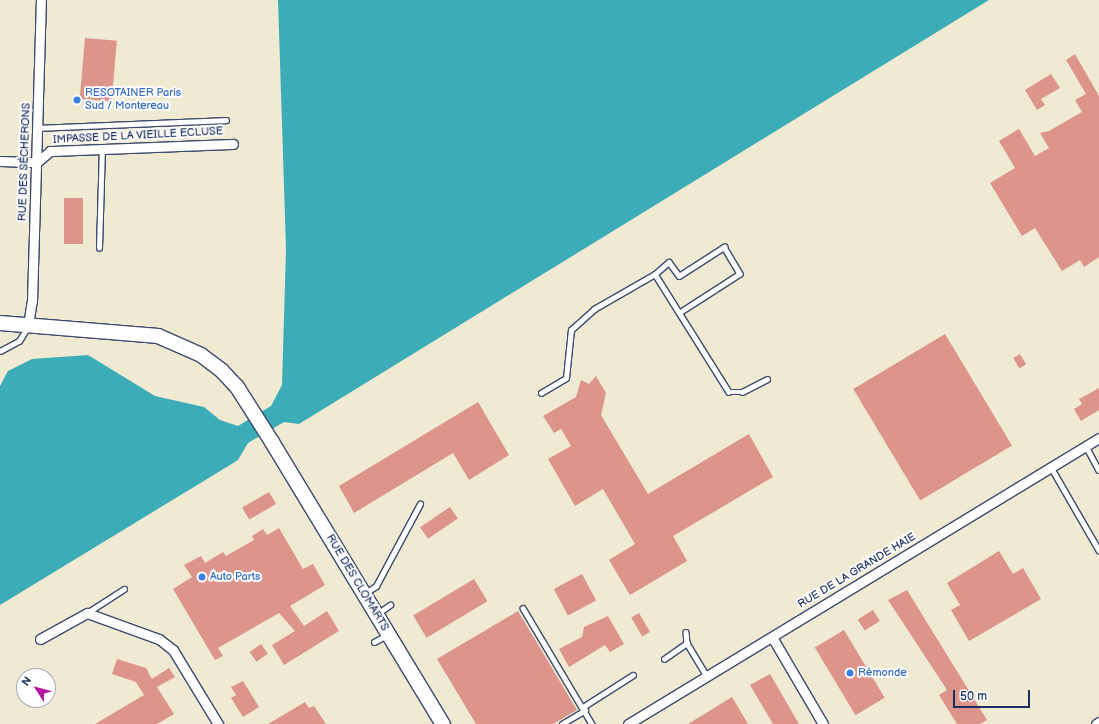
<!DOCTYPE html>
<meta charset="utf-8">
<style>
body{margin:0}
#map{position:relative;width:1099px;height:724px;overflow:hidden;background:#f0ead2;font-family:"Balsamiq Sans",sans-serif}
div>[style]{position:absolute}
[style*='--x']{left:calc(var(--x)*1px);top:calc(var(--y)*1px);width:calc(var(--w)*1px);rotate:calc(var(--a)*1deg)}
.water>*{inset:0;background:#3cacb8}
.building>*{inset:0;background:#dc948b;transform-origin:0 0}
.roads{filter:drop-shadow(1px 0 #3b4b6f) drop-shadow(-1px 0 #3b4b6f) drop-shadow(0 1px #3b4b6f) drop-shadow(0 -1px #3b4b6f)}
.lane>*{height:4.5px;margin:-2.25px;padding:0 2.25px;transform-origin:2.25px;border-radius:2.25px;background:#fff}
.street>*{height:9px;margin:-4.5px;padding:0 4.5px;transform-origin:4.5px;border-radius:4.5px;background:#fff}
.primary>*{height:14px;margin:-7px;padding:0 7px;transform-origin:7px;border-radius:7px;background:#fff}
.dots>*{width:11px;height:11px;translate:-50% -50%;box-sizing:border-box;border:2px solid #fff;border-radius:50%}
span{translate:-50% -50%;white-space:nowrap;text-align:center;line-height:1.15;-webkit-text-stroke:4px #fff;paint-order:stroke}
.shop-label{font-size:11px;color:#366cbe}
.left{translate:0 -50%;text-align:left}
.street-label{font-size:11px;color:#1b2f5e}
.north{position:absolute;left:16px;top:668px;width:40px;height:40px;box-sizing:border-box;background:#fff;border:1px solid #a4acbf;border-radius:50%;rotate:306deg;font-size:11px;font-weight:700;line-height:16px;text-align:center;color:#1b2f5e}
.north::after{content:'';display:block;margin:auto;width:14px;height:18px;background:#b5179e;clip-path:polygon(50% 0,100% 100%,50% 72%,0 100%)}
.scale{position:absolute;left:953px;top:690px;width:77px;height:18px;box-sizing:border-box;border:2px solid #1b2f5e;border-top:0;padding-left:5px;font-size:12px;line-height:14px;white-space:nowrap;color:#1b2f5e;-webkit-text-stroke:3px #fff;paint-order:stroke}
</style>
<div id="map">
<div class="water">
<i style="clip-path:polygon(278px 0,989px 0,299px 424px,284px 422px,248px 443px,238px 460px,230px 465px,0 605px,0 386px,8px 371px,32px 359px,88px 355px,155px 396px,204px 407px,220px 420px,238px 426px,271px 406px,282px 385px,286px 249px)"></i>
</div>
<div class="building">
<i style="left:85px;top:38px;width:32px;height:61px;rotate:5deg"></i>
<i style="clip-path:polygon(1075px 54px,1099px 96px,1099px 257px,1084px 267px,1080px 260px,1062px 271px,1035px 228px,1022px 236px,990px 183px,1015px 168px,999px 141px,1019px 129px,1035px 156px,1049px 148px,1040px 133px,1049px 131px,1082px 112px,1075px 100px,1086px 94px,1066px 60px)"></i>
<i style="clip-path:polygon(1051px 74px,1060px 88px,1041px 99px,1045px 105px,1037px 110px,1025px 90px)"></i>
<i style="left:64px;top:198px;width:19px;height:46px"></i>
<i style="left:945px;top:334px;width:130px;height:107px;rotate:59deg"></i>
<i style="left:1020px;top:354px;width:12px;height:8px;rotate:59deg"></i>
<i style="clip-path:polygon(596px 376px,606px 393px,601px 415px,648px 494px,749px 434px,773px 477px,673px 536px,687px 561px,630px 595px,609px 560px,635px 544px,603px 489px,575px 506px,548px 459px,571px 446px,561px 429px,554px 433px,543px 416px,576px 397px,581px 380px,589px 384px)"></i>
<i style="clip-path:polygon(1099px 388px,1099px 410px,1081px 421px,1074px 409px,1082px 404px,1079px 399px)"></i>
<i style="clip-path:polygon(478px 402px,509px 455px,469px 480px,453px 453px,354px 513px,339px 486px)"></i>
<i style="left:269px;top:492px;width:14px;height:31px;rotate:60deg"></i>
<i style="left:450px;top:507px;width:14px;height:36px;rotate:56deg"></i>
<i style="clip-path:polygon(279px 528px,303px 569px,313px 564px,325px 585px,290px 606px,304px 626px,327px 611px,339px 631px,284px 665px,272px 645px,295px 631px,279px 613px,218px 648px,223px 656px,215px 660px,173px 589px,192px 577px,184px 565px,201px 556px,205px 563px,223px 552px,226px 556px,254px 540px,252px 536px,263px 529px,267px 535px)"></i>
<i style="clip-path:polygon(999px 551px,1013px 574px,1023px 568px,1041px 599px,969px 641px,951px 610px,960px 605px,947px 583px)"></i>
<i style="left:582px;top:574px;width:30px;height:32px;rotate:62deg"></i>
<i style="left:474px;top:579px;width:26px;height:71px;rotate:59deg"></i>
<i style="clip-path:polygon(907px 590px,987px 720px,980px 724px,957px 724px,939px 695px,947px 690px,888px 600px)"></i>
<i style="left:873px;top:610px;width:13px;height:18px;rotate:58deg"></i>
<i style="clip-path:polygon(518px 611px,577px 710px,553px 724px,476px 724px,437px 659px)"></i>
<i style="left:639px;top:613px;width:22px;height:9px;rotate:60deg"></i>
<i style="clip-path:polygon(608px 616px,624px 644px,610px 652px,605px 645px,569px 667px,559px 649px,582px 637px,584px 627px)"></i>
<i style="left:844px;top:630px;width:79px;height:34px;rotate:59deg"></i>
<i style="left:261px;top:644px;width:12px;height:14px;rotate:55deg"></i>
<i style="clip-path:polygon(117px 659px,146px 668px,152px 679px,169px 668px,175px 677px,157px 687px,174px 714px,157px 724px,95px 724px,144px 695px,136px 682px,112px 674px)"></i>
<i style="clip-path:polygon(770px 674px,799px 724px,773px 724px,750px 685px)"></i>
<i style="clip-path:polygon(243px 681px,259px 707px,243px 717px,231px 698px,236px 695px,231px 687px)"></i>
<i style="clip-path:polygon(732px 697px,748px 724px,688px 724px)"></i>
<i style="clip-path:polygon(305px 702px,309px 708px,314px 706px,326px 724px,268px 724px)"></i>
</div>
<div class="roads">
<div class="lane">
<i style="--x:38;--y:128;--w:188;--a:-2.4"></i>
<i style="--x:99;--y:248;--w:99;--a:-88.3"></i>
<i style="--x:655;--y:274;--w:18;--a:-41"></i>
<i style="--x:669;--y:262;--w:17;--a:54"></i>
<i style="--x:679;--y:276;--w:54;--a:-32.8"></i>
<i style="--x:724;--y:247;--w:31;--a:59"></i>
<i style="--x:740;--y:274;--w:70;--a:147.2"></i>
<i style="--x:0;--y:351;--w:21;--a:-28"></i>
<i style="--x:19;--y:341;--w:15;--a:-58"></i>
<i style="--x:541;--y:393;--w:29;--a:-31"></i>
<i style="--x:566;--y:378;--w:48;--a:-84.1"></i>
<i style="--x:571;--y:330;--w:31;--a:-42"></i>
<i style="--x:594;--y:309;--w:70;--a:-29.8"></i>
<i style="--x:655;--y:274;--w:139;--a:57.9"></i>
<i style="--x:729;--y:392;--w:13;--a:0"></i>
<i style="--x:742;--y:392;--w:28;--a:-27"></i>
<i style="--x:1086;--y:446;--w:27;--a:62"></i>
<i style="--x:1051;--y:467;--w:96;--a:60"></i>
<i style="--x:365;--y:593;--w:13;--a:-32"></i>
<i style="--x:376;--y:586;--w:93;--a:-61.8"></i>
<i style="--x:523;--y:608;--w:135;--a:59.3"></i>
<i style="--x:87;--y:613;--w:44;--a:-33"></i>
<i style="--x:377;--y:614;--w:16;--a:-35"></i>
<i style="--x:686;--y:632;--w:11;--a:85"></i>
<i style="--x:687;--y:643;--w:39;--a:59"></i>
<i style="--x:374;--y:642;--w:15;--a:-28"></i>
<i style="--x:664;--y:659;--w:28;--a:-35"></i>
<i style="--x:583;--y:707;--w:59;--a:-32.6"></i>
<i style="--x:562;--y:724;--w:27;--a:-31"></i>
</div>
<div class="street">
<i style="--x:0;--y:161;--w:37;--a:2"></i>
<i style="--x:37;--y:162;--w:17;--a:-40"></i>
<i style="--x:50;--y:151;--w:183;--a:-2.2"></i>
<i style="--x:28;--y:325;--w:24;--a:-81"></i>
<i style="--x:32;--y:301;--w:301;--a:-88.3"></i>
<i style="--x:772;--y:637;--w:101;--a:59.6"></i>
<i style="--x:40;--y:639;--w:54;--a:-29"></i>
<i style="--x:87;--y:613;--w:77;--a:19.9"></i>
<i style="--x:159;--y:639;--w:18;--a:38"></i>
<i style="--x:173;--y:650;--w:87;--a:58.7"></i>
<i style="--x:628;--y:724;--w:551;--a:-31.27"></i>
<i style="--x:1096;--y:724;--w:4;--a:-34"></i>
</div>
<div class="primary">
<i style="--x:0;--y:323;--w:159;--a:4.7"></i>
<i style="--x:158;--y:336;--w:47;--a:23.8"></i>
<i style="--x:201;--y:355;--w:26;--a:37"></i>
<i style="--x:222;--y:371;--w:22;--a:47"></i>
<i style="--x:237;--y:387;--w:65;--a:57.5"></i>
<i style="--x:272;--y:442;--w:330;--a:58.8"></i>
</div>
</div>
<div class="dots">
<i style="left:77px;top:100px;background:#3f7fe0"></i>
<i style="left:202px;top:577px;background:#3f7fe0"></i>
<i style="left:850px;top:673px;background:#3f7fe0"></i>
</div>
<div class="shop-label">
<span class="left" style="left:85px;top:100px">RESOTAINER Paris<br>Sud / Montereau</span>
<span class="left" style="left:210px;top:577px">Auto Parts</span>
<span class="left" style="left:858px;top:673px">Rémonde</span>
</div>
<div class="street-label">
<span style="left:138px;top:136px;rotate:-3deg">IMPASSE DE LA VIEILLE ECLUSE</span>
<span style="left:25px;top:162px;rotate:-88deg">RUE DES SÉCHERONS</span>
<span style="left:857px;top:571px;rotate:-31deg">RUE DE LA GRANDE HAIE</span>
<span style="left:357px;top:583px;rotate:59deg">RUE DES CLOMARTS</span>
</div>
<div class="north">N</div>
<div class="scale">50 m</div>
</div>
